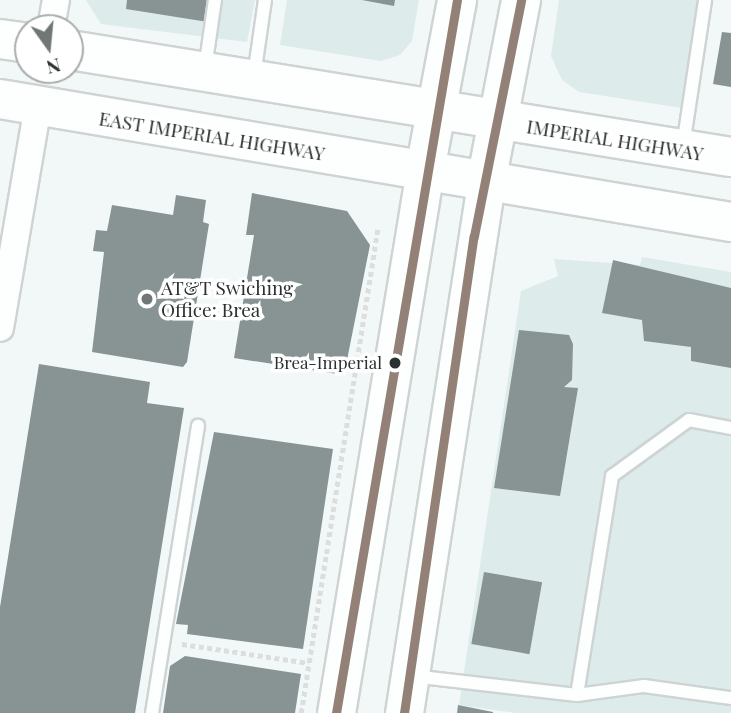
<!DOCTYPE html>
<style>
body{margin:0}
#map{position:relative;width:731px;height:713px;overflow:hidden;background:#f2f8f8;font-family:"Playfair Display",serif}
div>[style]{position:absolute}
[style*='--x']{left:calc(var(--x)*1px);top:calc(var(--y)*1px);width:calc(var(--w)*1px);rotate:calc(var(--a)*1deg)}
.built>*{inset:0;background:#ddebeb}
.building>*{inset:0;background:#889494;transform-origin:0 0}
.path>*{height:4.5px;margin-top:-2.25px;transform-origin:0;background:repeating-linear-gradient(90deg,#dcdede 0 5px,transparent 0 8.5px)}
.roads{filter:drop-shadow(2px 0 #ced3d3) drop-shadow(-2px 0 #ced3d3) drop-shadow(0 2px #ced3d3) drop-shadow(0 -2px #ced3d3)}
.lane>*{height:12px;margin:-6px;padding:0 6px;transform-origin:6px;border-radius:6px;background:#fdfefe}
.street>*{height:26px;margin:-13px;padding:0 13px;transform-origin:13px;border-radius:13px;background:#fdfefe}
.secondary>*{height:37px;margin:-18.5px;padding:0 18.5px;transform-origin:18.5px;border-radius:18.5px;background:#fdfefe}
.primary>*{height:38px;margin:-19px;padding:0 19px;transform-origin:19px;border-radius:19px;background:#fdfefe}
.bus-1>*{height:9px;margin:-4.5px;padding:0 4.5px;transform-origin:4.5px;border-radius:4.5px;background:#938177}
.dots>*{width:19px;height:19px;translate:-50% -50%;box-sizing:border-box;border:4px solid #fff;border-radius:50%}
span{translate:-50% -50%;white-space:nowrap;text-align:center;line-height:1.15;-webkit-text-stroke:7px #fff;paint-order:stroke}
.bus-label{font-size:17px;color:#2b3030}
.right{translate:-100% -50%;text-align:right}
.street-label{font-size:19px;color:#2b3030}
.poi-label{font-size:19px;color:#2b3030}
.left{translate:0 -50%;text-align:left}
.north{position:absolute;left:14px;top:14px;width:70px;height:70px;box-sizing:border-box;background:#fff;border:2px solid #aaacac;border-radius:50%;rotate:165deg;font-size:19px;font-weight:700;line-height:28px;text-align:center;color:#2b3030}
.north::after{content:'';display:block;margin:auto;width:24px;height:32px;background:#717676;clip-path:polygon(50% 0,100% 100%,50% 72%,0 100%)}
</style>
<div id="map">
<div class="built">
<i style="clip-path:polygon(86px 0,255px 0,247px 42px,101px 24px)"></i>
<i style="clip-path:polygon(287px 0,419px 0,412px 41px,400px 55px,381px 61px,280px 45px)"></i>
<i style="clip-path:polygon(559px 0,700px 0,682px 108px,579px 92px,562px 80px,551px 56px)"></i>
<i style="clip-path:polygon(642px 257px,731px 272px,731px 713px,516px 713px,459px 705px,521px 291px,558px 276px,554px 259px,640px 265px)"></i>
</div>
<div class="building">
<i style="clip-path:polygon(127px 0,212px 0,208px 22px,126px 9px)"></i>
<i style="clip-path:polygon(362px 0,395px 0,394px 6px)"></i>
<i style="clip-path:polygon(722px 32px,731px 33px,731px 87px,713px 84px)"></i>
<i style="clip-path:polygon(252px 193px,347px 211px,370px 245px,344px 375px,234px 358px,254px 235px,246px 235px)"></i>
<i style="clip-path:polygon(176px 195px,206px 200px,203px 222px,209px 224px,187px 362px,183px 367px,92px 352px,104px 252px,93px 251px,96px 230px,107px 231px,112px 205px,173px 215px)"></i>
<i style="clip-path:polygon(613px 260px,731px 288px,731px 368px,691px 361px,691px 347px,644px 341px,642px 320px,602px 313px)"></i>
<i style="clip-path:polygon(519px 330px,569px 335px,573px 344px,572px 380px,564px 387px,578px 388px,560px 496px,494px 488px)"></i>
<i style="clip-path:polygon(39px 364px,150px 382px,147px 403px,184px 408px,135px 713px,0 713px,0 607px)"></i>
<i style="clip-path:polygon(214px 432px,333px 449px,303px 649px,187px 634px,188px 625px,176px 624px)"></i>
<i style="left:484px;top:572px;width:59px;height:73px;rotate:10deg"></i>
<i style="clip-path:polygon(185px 656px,301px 674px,295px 713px,163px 713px,170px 666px)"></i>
<i style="clip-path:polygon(458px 705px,493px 712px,493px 713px,457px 713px)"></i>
</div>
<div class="path">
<i style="--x:182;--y:644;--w:128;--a:8.5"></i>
<i style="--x:301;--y:713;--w:492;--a:-81"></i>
</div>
<div class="roads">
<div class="lane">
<i style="--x:205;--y:69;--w:70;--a:-81.8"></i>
<i style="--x:254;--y:76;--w:77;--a:-81.8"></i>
<i style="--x:683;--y:146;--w:148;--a:-81.4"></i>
<i style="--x:412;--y:676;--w:166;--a:6.6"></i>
<i style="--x:577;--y:695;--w:68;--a:-7.7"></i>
<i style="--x:644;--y:686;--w:88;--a:7.9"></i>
<i style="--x:577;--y:695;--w:222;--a:-80.9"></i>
<i style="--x:612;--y:476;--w:95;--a:-36"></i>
<i style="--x:689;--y:420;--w:43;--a:10.8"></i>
<i style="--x:152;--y:713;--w:291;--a:-80.9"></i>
</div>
<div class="street">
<i style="--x:51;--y:28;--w:28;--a:-80"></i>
<i style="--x:0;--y:328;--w:225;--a:-80.3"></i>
</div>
<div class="secondary">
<i style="--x:336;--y:713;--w:550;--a:-80.69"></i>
<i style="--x:404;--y:713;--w:542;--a:-81.2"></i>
</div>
<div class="primary">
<i style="--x:0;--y:39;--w:28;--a:8"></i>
<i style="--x:70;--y:50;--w:670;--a:9.2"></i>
<i style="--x:0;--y:99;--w:741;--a:9.55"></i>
<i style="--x:425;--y:170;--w:173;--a:-79.3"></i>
<i style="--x:487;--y:177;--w:180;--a:-79.1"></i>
</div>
</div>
<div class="bus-1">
<i style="--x:336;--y:713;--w:723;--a:-80.37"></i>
<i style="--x:404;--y:713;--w:482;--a:-81.7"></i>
<i style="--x:474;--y:236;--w:241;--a:-78.7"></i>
</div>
<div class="dots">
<i style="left:147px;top:299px;background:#717676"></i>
<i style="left:395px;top:363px;background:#2b3030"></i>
</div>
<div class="bus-label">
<span class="right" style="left:382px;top:363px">Brea-Imperial</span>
</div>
<div class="street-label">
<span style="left:212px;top:136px;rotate:9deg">EAST IMPERIAL HIGHWAY</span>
<span style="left:615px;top:140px;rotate:9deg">IMPERIAL HIGHWAY</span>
</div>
<div class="poi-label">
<span class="left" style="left:161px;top:299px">AT&amp;T Swiching<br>Office: Brea</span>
</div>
<div class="north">N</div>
</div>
